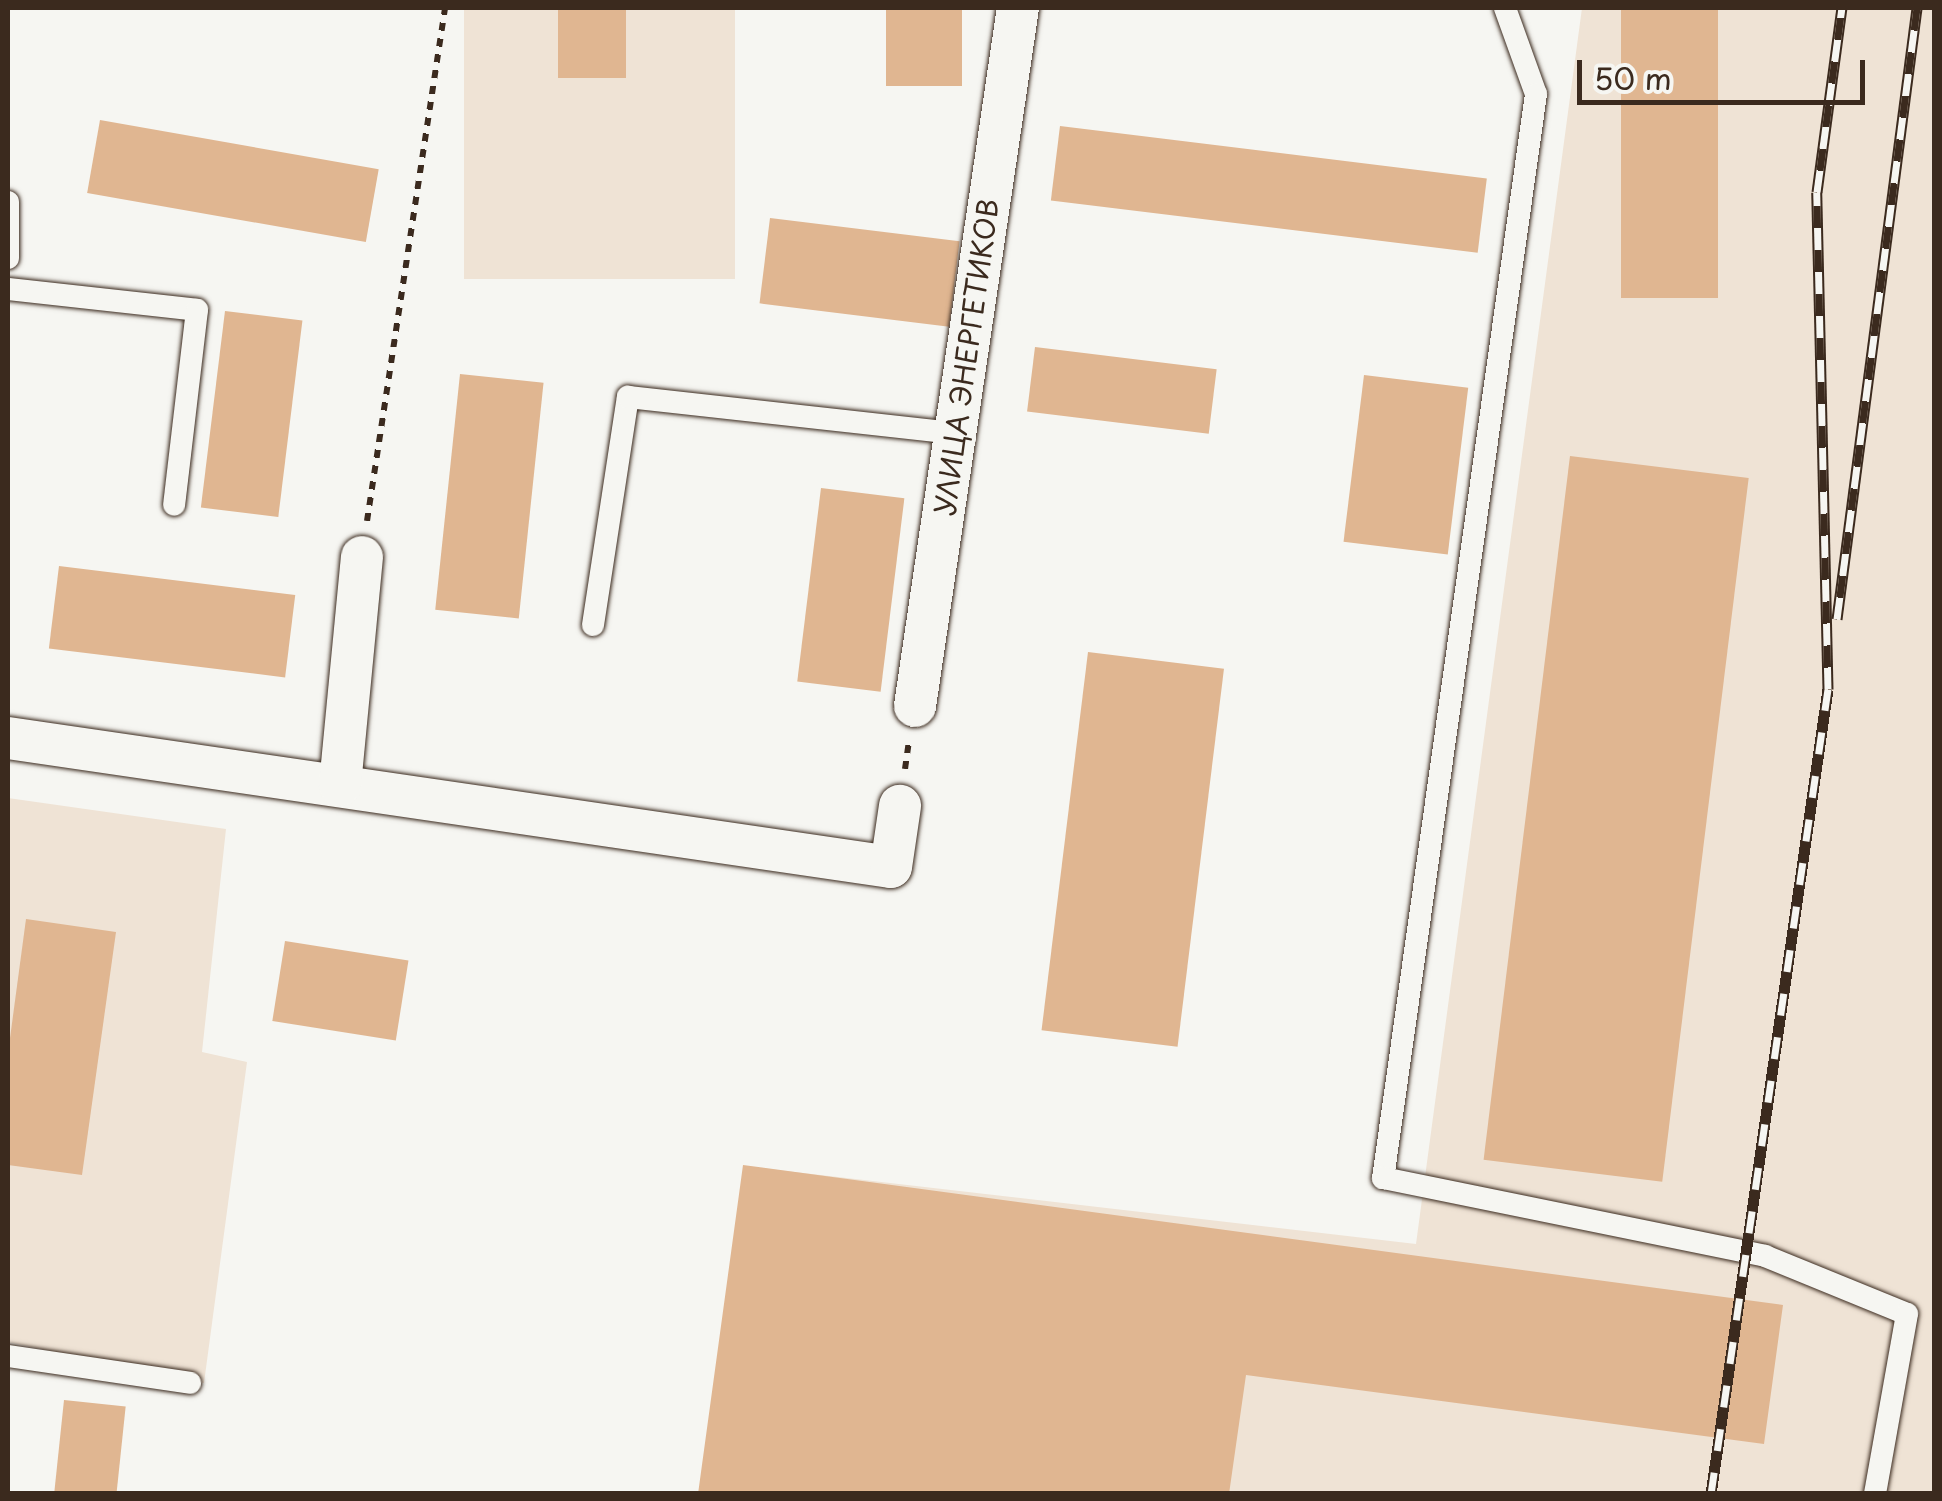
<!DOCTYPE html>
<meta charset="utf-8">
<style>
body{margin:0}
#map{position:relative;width:1942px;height:1501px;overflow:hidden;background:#f6f6f2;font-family:"Playpen Sans",sans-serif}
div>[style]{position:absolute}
.built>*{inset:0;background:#efe3d5;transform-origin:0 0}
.building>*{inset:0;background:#e0b691;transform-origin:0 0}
.path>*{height:6px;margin-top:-3px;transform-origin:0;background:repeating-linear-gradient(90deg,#3b2a1e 0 8px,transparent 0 16px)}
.roads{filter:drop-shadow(0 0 2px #3b2a1e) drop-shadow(0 0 2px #3b2a1e)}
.lane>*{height:22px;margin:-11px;padding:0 11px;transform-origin:11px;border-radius:11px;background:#f6f6f2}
.street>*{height:42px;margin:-21px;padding:0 21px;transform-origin:21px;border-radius:21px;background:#f6f6f2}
.rail>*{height:11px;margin-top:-5.5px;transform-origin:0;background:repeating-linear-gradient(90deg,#f6f6f2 0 22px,#3b2a1e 0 44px);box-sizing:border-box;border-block:2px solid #3b2a1e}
span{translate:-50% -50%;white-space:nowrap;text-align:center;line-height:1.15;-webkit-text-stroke:8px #f6f6f2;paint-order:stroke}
.street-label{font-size:28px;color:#3b2a1e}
.frame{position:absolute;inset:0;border:10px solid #3b2a1e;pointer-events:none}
.scale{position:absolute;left:1577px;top:60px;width:288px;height:45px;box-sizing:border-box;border:5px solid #3b2a1e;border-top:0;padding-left:12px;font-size:30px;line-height:35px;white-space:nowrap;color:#3b2a1e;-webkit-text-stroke:8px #f6f6f2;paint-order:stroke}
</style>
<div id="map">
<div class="built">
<i style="left:464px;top:8px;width:271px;height:271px"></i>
<i style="clip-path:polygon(1582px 8px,1934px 8px,1934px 1493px,701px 1494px,752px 1167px,1416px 1244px)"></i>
<i style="clip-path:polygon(8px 798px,226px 829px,202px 1052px,247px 1062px,204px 1383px,8px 1342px)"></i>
</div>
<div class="building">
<i style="left:558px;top:8px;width:68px;height:70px"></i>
<i style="left:886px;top:8px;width:76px;height:78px"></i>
<i style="left:1621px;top:8px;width:97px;height:290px"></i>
<i style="left:100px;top:120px;width:283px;height:74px;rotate:10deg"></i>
<i style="left:1060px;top:126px;width:430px;height:75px;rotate:7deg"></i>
<i style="left:770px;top:218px;width:191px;height:86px;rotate:7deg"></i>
<i style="left:225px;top:311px;width:78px;height:198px;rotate:7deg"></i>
<i style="left:1035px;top:347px;width:183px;height:65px;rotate:7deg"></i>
<i style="left:460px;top:374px;width:84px;height:237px;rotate:6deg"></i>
<i style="left:1364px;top:375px;width:105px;height:168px;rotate:7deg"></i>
<i style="left:1570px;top:456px;width:180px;height:709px;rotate:7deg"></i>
<i style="left:821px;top:488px;width:84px;height:195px;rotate:7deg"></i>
<i style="left:59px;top:566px;width:238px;height:83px;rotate:7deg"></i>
<i style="left:1088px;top:652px;width:137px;height:381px;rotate:7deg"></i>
<i style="clip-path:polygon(26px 919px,116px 932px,82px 1175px,8px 1165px,8px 1053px)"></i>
<i style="left:285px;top:941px;width:125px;height:81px;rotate:9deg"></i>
<i style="clip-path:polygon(743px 1165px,1783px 1305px,1764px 1444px,1246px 1375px,1229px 1494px,698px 1494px)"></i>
<i style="left:64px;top:1400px;width:62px;height:95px;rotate:6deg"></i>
</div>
<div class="path">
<i style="left:367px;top:521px;width:519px;rotate:-81.35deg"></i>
<i style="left:905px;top:769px;width:27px;rotate:-82deg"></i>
</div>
<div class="roads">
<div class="lane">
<i style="left:1505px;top:8px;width:91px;rotate:70.2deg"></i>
<i style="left:1536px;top:94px;width:1095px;rotate:98.03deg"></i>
<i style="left:1383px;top:1178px;width:390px;rotate:11.5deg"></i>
<i style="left:1765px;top:1256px;width:153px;rotate:22.2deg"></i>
<i style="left:1907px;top:1314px;width:183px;rotate:100.1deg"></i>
<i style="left:8px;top:202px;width:56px;rotate:90deg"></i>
<i style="left:8px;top:289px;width:190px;rotate:6.3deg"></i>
<i style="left:197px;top:310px;width:196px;rotate:96.7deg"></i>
<i style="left:593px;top:625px;width:231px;rotate:-81.3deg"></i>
<i style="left:628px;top:397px;width:329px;rotate:6.3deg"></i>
<i style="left:8px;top:1356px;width:184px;rotate:8.4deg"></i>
</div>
<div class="street">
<i style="left:915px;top:706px;width:706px;rotate:-81.61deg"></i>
<i style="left:8px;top:738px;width:892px;rotate:8.31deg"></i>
<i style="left:891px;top:867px;width:62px;rotate:-81.6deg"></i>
<i style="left:340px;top:785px;width:229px;rotate:-84.5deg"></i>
</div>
</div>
<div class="rail">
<i style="left:1837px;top:619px;width:616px;rotate:-82.54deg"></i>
<i style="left:1711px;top:1494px;width:813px;rotate:-81.73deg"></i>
<i style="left:1828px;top:689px;width:497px;rotate:-91.3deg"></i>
<i style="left:1817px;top:192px;width:186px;rotate:-82.3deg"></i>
</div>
<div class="street-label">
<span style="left:966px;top:357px;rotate:-82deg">УЛИЦА ЭНЕРГЕТИКОВ</span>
</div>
<div class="frame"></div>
<div class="scale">50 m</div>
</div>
